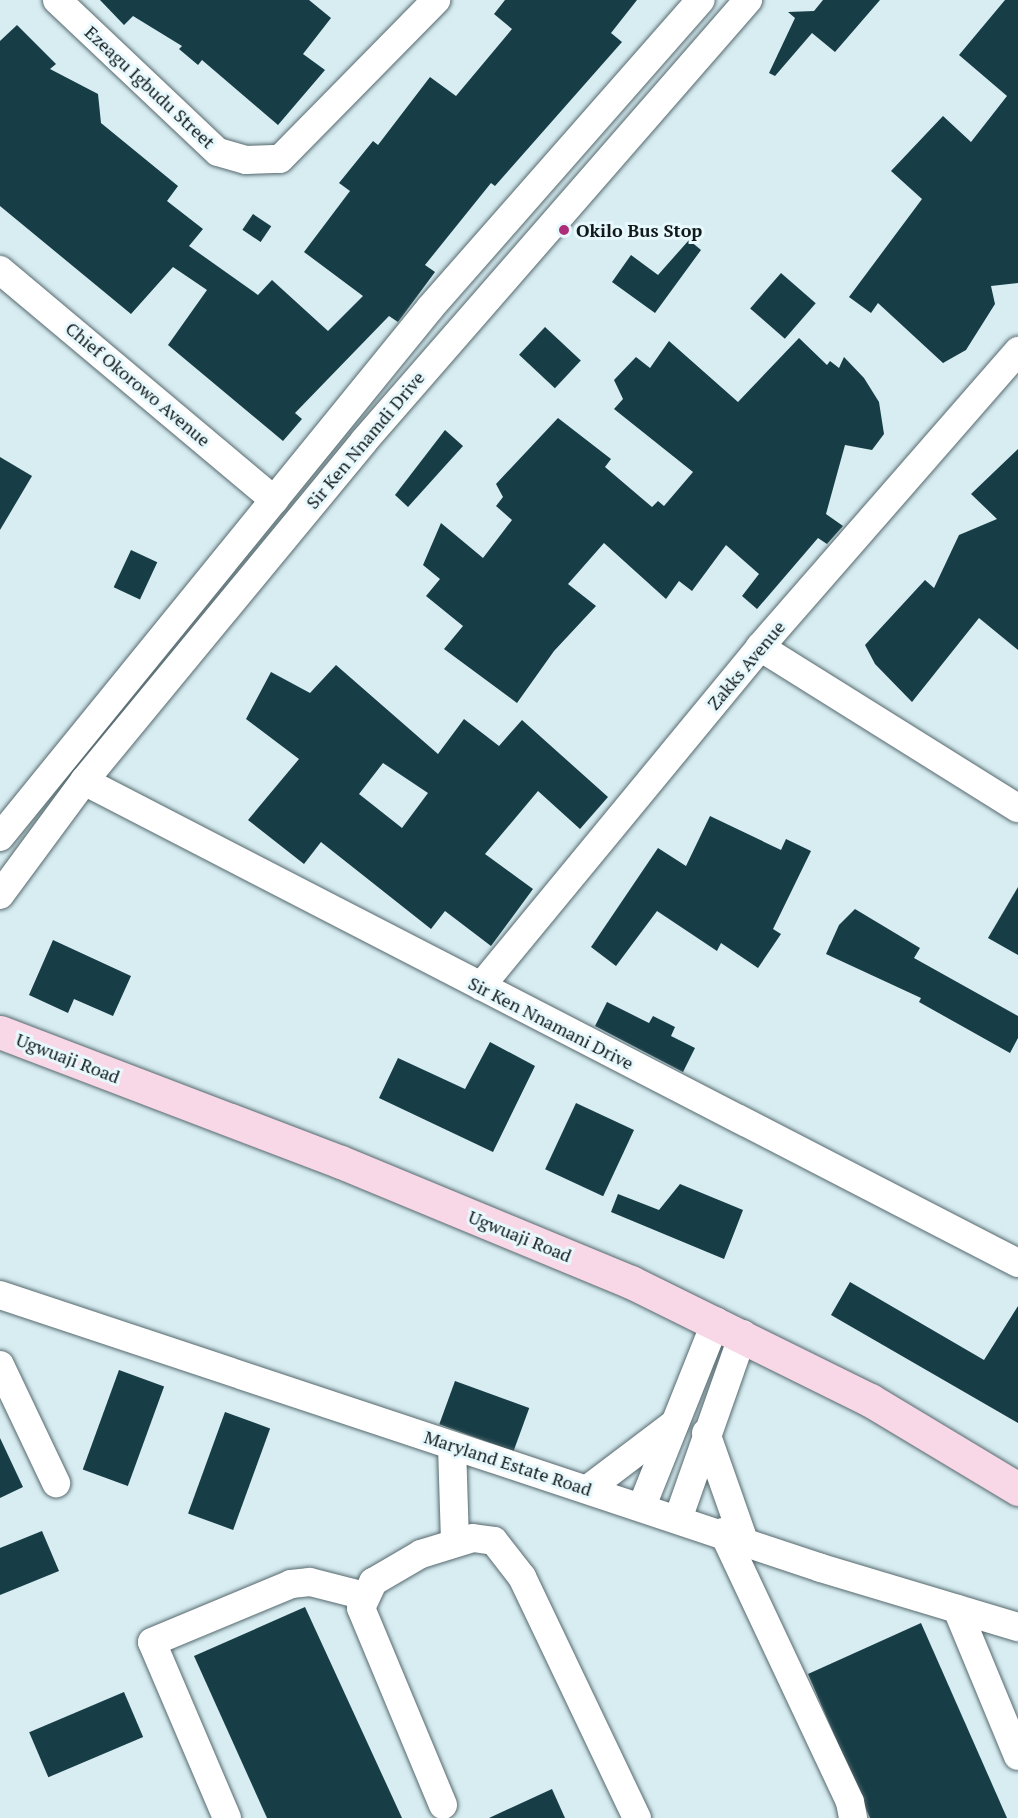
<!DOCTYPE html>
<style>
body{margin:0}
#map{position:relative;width:1018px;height:1818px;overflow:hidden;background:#d7edf2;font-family:"PT Serif",serif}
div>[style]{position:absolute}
.building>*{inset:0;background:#173d46;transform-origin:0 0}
.roads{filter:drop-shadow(0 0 2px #56696e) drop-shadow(0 0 2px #56696e)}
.minor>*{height:28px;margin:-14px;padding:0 14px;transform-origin:14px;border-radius:14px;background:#fff}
.major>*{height:33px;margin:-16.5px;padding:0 16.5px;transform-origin:16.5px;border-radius:16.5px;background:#f8d7e6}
.dots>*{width:16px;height:16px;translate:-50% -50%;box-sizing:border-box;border:3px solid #e8f9fe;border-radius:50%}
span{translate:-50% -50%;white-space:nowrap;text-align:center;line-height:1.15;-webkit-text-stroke:6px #e8f9fe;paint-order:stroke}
.street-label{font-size:18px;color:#11191b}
.poi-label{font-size:18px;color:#11191b;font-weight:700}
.left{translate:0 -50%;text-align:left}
</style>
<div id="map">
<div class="building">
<i style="clip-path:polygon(100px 0,309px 0,331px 18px,303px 54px,325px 70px,278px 125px,202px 60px,198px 65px,179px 49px,182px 46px,133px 16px,124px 25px)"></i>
<i style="clip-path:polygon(505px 0,637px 0,611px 33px,622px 42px,495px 186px,491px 183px,425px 265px,435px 272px,398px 322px,389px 316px,295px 413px,302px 419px,283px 441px,168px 345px,207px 290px,173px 267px,131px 314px,0 206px,0 41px,17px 25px,56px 64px,50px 69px,98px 94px,101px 123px,178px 186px,167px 201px,203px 229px,189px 246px,258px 295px,272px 280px,328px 331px,363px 296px,304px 252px,350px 191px,339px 183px,373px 141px,378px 145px,430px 77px,456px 96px,512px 29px,494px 14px)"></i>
<i style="clip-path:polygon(823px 0,880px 0,835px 52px,812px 33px,775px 76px,769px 73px,795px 18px,788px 12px,814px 11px)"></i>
<i style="clip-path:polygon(1005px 0,1018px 0,1018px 283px,991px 286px,995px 304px,966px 350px,943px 363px,878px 303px,871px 313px,849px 297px,922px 199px,891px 171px,943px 116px,971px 142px,1007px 96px,959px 55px)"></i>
<i style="left:253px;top:214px;width:22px;height:19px;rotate:34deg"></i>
<i style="clip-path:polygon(689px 240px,701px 250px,655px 313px,612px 282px,631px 255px,658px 275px)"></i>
<i style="left:781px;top:273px;width:46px;height:47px;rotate:41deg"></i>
<i style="left:545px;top:327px;width:49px;height:38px;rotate:43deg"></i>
<i style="clip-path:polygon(799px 338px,827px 365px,830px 361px,839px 368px,844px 357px,864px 378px,879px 402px,884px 434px,872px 450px,845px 445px,826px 514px,843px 526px,827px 544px,818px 538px,757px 609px,742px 596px,759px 574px,726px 545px,692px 591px,679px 581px,666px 599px,604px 543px,568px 584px,596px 606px,554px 651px,517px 703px,444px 649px,463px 626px,426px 596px,440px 579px,423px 565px,441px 523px,483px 558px,512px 520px,496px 506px,503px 497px,496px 484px,558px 418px,611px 459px,605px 467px,652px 507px,658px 501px,664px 506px,693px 472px,614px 409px,623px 399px,614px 380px,636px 357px,650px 368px,669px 341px,738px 402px)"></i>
<i style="clip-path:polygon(445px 430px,463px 446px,408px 507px,395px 495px)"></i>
<i style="clip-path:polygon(1018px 449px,1018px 650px,979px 618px,912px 702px,875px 664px,865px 645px,925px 580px,934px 588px,959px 535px,997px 519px,971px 494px)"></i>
<i style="clip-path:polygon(0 457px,32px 476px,0 530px)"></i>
<i style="left:131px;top:550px;width:29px;height:41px;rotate:25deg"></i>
<i style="clip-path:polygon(evenodd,336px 665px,438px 754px,464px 719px,499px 746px,522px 720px,608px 797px,580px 829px,538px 791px,485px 854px,533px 889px,491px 946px,445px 911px,431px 929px,321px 842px,304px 864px,248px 820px,299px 759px,246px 719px,271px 672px,310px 693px,336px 665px,383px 763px,428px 793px,402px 828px,359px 794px,383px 763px)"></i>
<i style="clip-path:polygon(710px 816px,781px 850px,786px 839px,811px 851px,773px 929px,781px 934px,758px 968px,721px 943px,717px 951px,657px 911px,616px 966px,591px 947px,658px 848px,686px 866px)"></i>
<i style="clip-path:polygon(1018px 887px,1018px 955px,988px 938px)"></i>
<i style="clip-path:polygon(855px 909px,920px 948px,914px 958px,1018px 1016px,1018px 1038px,1010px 1053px,919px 1002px,921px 998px,826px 954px,839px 925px)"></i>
<i style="clip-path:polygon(53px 940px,131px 976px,113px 1016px,74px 999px,68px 1013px,29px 995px)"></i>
<i style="clip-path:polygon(607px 1002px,649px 1023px,653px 1016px,675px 1027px,671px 1036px,695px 1048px,683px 1072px,595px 1026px)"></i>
<i style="clip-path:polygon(490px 1042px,535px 1066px,493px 1152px,379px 1098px,398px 1058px,465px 1089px)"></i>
<i style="left:576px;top:1103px;width:64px;height:73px;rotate:25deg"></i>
<i style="clip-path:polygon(680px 1184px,743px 1210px,724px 1259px,611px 1212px,618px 1194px,659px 1210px)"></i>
<i style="clip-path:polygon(850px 1282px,984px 1360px,1018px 1306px,1018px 1423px,831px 1315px)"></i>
<i style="left:119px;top:1370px;width:48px;height:106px;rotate:20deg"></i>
<i style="left:455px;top:1381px;width:79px;height:46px;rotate:20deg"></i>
<i style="left:225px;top:1412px;width:48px;height:108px;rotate:20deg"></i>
<i style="clip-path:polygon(0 1438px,23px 1487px,0 1498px)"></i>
<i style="clip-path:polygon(42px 1531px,59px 1571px,0 1595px,0 1548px)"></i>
<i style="clip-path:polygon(305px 1607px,402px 1818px,267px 1818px,194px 1656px)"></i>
<i style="clip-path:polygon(921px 1623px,1007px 1818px,870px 1818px,808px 1674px)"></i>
<i style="left:124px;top:1692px;width:49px;height:103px;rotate:67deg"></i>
<i style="clip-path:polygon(552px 1789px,565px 1818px,489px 1818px)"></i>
</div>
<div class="roads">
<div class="minor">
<i style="left:57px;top:0;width:221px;rotate:43.4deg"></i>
<i style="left:218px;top:152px;width:29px;rotate:16deg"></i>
<i style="left:246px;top:160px;width:34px;rotate:-2deg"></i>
<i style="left:280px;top:159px;width:223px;rotate:-45.5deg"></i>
<i style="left:0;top:270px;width:358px;rotate:40deg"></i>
<i style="left:760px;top:647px;width:304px;rotate:32deg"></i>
<i style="left:84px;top:781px;width:1051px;rotate:27.3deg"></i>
<i style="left:0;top:837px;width:682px;rotate:-50.89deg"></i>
<i style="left:430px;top:308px;width:410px;rotate:-48.7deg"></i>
<i style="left:0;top:895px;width:142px;rotate:-53.6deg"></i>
<i style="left:84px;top:781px;width:440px;rotate:-50.5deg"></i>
<i style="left:364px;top:441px;width:585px;rotate:-48.95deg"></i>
<i style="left:481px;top:986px;width:439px;rotate:-50.5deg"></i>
<i style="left:760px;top:647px;width:393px;rotate:-48.9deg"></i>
<i style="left:0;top:1295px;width:865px;rotate:18.39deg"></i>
<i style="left:821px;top:1568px;width:206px;rotate:16.7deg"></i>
<i style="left:0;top:1365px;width:131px;rotate:64.6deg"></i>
<i style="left:706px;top:1433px;width:114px;rotate:70.6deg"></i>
<i style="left:452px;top:1446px;width:95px;rotate:88.2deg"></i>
<i style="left:588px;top:1489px;width:109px;rotate:-37.2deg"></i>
<i style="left:642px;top:1506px;width:199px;rotate:-68.2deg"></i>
<i style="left:678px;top:1519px;width:196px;rotate:-70.6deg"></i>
<i style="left:723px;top:1532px;width:298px;rotate:64.8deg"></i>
<i style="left:850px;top:1802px;width:16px;rotate:79deg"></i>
<i style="left:957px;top:1609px;width:159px;rotate:67.5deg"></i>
<i style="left:443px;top:1805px;width:213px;rotate:-112.6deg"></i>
<i style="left:361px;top:1608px;width:29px;rotate:-65deg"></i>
<i style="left:373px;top:1582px;width:56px;rotate:-30.3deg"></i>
<i style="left:421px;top:1554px;width:54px;rotate:-17.1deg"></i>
<i style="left:473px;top:1538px;width:21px;rotate:8deg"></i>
<i style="left:494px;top:1541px;width:46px;rotate:52.1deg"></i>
<i style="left:522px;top:1577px;width:267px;rotate:64.5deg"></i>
<i style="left:227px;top:1818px;width:191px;rotate:-113.1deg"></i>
<i style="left:152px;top:1642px;width:151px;rotate:-22.6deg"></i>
<i style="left:291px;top:1584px;width:19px;rotate:-6deg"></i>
<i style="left:310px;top:1582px;width:57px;rotate:14.3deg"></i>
</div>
<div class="major">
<i style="left:0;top:1032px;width:365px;rotate:20.9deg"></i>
<i style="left:341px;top:1162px;width:314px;rotate:22.5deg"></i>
<i style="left:631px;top:1282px;width:267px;rotate:26.3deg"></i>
<i style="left:870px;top:1400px;width:173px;rotate:31deg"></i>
</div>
</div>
<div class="dots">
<i style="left:564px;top:230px;background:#ae2d79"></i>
</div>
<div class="street-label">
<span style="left:150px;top:87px;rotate:43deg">Ezeagu Igbudu Street</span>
<span style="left:138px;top:384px;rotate:40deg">Chief Okorowo Avenue</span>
<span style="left:365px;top:440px;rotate:-50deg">Sir Ken Nnamdi Drive</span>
<span style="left:746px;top:665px;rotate:-50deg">Zakks Avenue</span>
<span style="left:551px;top:1023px;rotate:27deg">Sir Ken Nnamani Drive</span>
<span style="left:68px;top:1058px;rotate:21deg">Ugwuaji Road</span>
<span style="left:520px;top:1236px;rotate:22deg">Ugwuaji Road</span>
<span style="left:508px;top:1463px;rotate:18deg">Maryland Estate Road</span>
</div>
<div class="poi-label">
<span class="left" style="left:576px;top:230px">Okilo Bus Stop</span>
</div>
</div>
